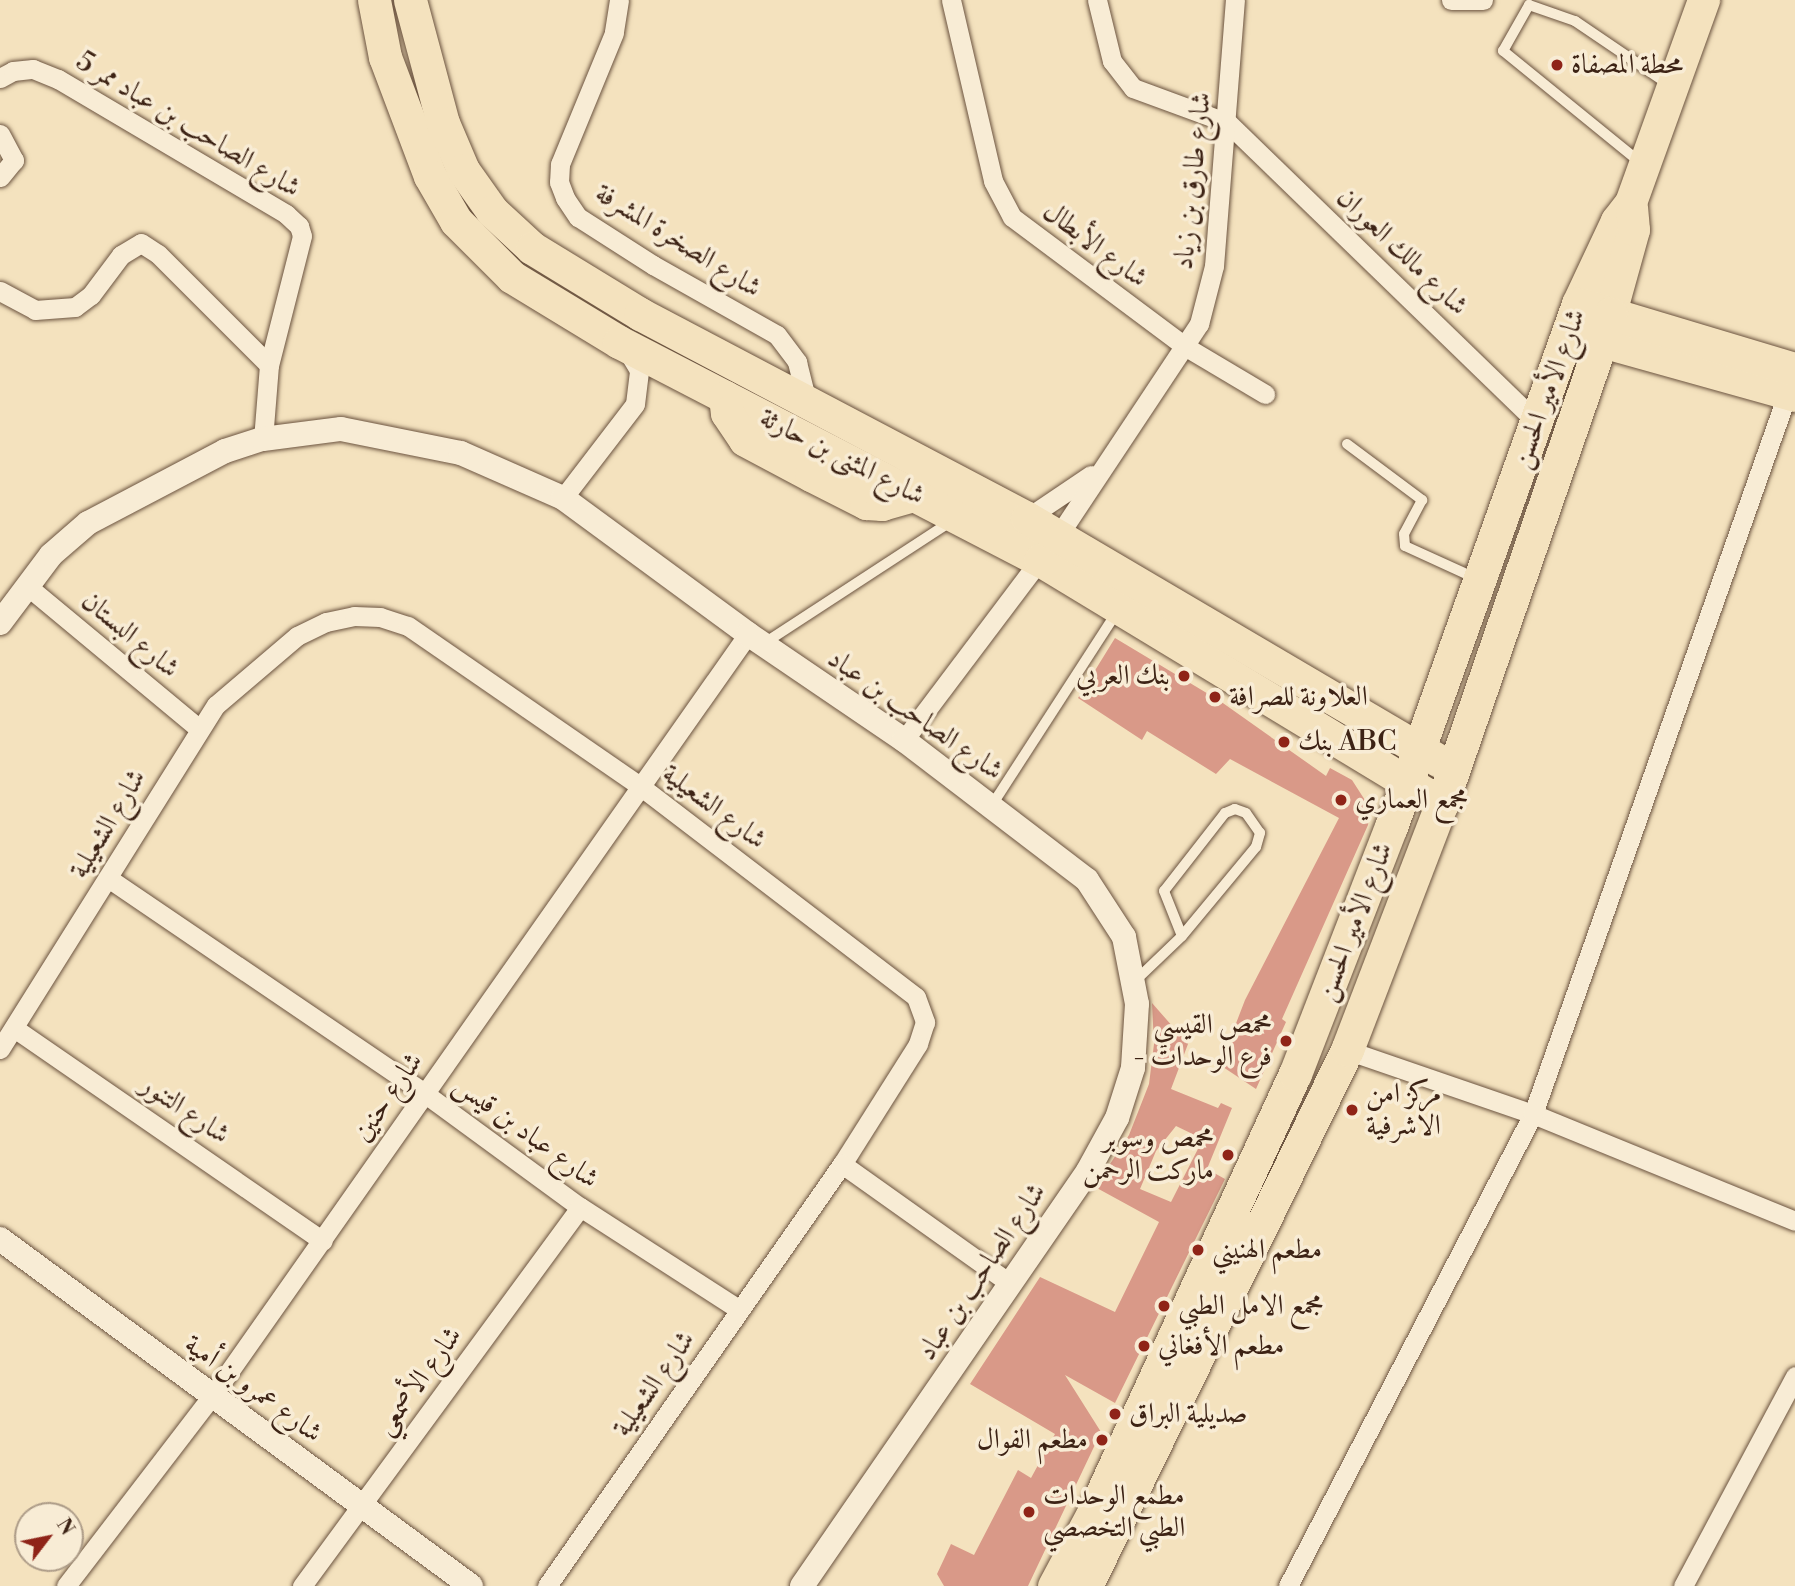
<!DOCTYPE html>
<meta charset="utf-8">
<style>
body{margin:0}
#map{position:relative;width:1795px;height:1586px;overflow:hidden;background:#f4e2be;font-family:"Libre Bodoni",Amiri,serif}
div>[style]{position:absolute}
.building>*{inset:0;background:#d99988}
.roads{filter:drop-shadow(0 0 2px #6b533f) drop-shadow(0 0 2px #6b533f)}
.service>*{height:10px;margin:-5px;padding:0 5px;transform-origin:5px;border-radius:5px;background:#f8ecd5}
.minor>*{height:19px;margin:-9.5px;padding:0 9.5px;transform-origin:9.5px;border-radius:9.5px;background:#f8ecd5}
.tertiary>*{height:24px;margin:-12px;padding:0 12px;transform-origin:12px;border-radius:12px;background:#f8ecd5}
.primary>*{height:32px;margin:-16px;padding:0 16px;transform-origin:16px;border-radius:16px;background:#f4e2be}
.trunk>*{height:33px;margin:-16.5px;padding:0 16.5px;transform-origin:16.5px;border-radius:16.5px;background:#f4e2be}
.dots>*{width:19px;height:19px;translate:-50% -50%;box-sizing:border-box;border:4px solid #f8ecd5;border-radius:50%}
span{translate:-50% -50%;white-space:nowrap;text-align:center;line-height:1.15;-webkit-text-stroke:7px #f8ecd5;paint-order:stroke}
.poi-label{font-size:28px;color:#3d2315}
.left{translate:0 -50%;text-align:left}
.right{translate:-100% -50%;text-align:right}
.street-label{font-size:28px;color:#3d2315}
.north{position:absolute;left:14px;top:1502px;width:70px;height:70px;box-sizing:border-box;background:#f8ecd5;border:2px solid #ad9c88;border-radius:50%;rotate:58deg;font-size:19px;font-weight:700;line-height:28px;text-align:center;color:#3d2315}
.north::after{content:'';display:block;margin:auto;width:24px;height:32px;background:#8f2418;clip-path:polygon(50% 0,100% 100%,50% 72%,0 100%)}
</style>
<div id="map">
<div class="building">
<i style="clip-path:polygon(1115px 638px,1220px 701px,1326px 776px,1330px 768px,1352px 780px,1370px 808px,1368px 825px,1282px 1019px,1286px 1022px,1256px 1089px,1220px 1065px,1245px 1000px,1339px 818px,1230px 759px,1216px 774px,1147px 731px,1142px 740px,1078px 698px)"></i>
<i style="clip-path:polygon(evenodd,1152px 1003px,1188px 1044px,1171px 1089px,1218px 1108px,1221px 1103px,1232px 1108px,1207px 1169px,1225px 1179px,1115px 1403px,1065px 1375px,1101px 1432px,1028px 1586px,944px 1586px,937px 1574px,951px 1544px,974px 1555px,1018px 1470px,1031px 1478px,1055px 1434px,970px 1384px,1040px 1277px,1115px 1312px,1159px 1222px,1095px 1187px,1129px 1135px,1149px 1084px,1154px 1044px,1152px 1003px,1176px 1126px,1203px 1139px,1171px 1202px,1140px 1189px,1156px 1151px,1176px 1126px)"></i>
</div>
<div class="roads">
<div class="service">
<i style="left:1641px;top:163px;width:178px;rotate:-140.9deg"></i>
<i style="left:1503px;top:51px;width:53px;rotate:-60.5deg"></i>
<i style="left:1529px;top:5px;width:49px;rotate:19.2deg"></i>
<i style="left:1575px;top:21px;width:112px;rotate:34.1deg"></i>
<i style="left:1347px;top:444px;width:94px;rotate:36.7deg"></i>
<i style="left:1422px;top:500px;width:38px;rotate:118deg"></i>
<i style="left:1404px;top:534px;width:12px;rotate:85deg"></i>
<i style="left:1405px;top:546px;width:75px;rotate:24.5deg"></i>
<i style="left:763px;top:644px;width:227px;rotate:-33.1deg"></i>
<i style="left:992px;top:805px;width:230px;rotate:-57.1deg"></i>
<i style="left:1134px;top:982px;width:66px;rotate:-43.8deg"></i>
<i style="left:1182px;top:936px;width:116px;rotate:-50.3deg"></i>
<i style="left:1256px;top:847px;width:15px;rotate:-74deg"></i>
<i style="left:1260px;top:833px;width:24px;rotate:-125deg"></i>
<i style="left:1246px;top:813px;width:12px;rotate:-160deg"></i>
<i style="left:1235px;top:809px;width:11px;rotate:158deg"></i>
<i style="left:1225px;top:813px;width:99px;rotate:128deg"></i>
<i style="left:1164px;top:891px;width:48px;rotate:68.2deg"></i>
</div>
<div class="minor">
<i style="left:619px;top:0;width:33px;rotate:99deg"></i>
<i style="left:614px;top:33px;width:142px;rotate:112.4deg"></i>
<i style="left:560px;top:164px;width:18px;rotate:93deg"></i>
<i style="left:559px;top:182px;width:17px;rotate:69deg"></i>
<i style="left:565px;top:198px;width:23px;rotate:56deg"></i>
<i style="left:578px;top:217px;width:89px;rotate:32.6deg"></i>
<i style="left:653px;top:265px;width:142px;rotate:29.4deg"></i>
<i style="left:777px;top:335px;width:34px;rotate:53deg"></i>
<i style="left:797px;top:362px;width:37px;rotate:76deg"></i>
<i style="left:951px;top:0;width:186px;rotate:76.9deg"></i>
<i style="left:993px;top:181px;width:41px;rotate:62.2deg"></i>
<i style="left:1012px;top:217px;width:217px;rotate:36.8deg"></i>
<i style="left:1186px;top:347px;width:92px;rotate:30.7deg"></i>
<i style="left:1097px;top:0;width:63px;rotate:76.2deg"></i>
<i style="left:1112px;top:61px;width:34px;rotate:52deg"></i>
<i style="left:1133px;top:88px;width:101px;rotate:20.2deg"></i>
<i style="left:1228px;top:123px;width:430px;rotate:44.1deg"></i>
<i style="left:1451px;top:0;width:32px"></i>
<i style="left:0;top:78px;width:15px;rotate:-28deg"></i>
<i style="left:13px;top:71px;width:20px;rotate:-6deg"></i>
<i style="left:33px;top:69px;width:27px;rotate:22deg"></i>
<i style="left:58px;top:79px;width:265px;rotate:30.6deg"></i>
<i style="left:286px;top:214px;width:18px;rotate:43deg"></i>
<i style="left:299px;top:226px;width:10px;rotate:73deg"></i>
<i style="left:302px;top:236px;width:133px;rotate:104.3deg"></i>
<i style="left:269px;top:365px;width:74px;rotate:94.6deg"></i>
<i style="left:0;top:134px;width:30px;rotate:62deg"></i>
<i style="left:14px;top:160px;width:22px;rotate:129deg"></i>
<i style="left:0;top:291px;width:40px;rotate:28deg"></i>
<i style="left:35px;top:310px;width:40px;rotate:-4.3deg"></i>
<i style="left:75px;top:307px;width:20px;rotate:-37deg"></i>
<i style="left:91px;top:295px;width:50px;rotate:-53.1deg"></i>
<i style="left:121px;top:255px;width:23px;rotate:-31deg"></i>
<i style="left:141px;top:243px;width:20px;rotate:33deg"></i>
<i style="left:158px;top:254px;width:157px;rotate:45deg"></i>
<i style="left:563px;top:498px;width:118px;rotate:-52.5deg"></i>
<i style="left:635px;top:404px;width:34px;rotate:-83deg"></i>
<i style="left:639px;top:370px;width:23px;rotate:-121deg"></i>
<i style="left:1027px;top:518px;width:77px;rotate:-33.9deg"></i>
<i style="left:26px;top:585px;width:224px;rotate:39.7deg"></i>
<i style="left:904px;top:740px;width:256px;rotate:-53deg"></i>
<i style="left:1058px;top:536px;width:255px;rotate:-56.4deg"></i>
<i style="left:1199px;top:324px;width:60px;rotate:-75.5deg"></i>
<i style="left:1214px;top:266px;width:267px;rotate:-85.5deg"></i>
<i style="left:108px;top:878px;width:382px;rotate:34.2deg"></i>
<i style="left:424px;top:1093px;width:193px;rotate:36.2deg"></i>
<i style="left:580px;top:1207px;width:190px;rotate:32.8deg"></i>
<i style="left:14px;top:1028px;width:375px;rotate:34.6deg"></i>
<i style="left:0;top:1049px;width:406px;rotate:-57.9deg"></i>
<i style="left:216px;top:705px;width:106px;rotate:-40.4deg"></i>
<i style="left:297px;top:636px;width:32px;rotate:-26deg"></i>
<i style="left:326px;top:622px;width:29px;rotate:-12deg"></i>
<i style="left:354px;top:616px;width:26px;rotate:2deg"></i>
<i style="left:380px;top:617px;width:29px;rotate:18deg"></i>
<i style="left:408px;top:626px;width:282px;rotate:34.6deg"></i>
<i style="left:640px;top:786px;width:347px;rotate:37.4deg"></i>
<i style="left:916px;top:997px;width:27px;rotate:70deg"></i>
<i style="left:925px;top:1022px;width:23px;rotate:108deg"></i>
<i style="left:918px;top:1044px;width:142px;rotate:122.3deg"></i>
<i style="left:842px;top:1164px;width:515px;rotate:124.96deg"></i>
<i style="left:1347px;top:1050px;width:197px;rotate:19deg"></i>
<i style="left:1533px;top:1114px;width:283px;rotate:22.2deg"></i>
<i style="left:842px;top:1164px;width:207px;rotate:35.4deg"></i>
<i style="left:66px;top:1586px;width:240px;rotate:-52.5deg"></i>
<i style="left:212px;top:1396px;width:932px;rotate:-54.88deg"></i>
<i style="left:302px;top:1586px;width:470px;rotate:-53.7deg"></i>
<i style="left:1288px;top:1586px;width:532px;rotate:-62.57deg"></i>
<i style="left:1533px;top:1114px;width:766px;rotate:-70.55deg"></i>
<i style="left:1683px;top:1586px;width:238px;rotate:-61.9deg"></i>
</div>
<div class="tertiary">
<i style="left:0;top:623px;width:85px;rotate:-53.1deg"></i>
<i style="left:51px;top:555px;width:49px;rotate:-40.9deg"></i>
<i style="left:88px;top:523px;width:155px;rotate:-27.7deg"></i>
<i style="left:225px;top:451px;width:40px;rotate:-18deg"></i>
<i style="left:263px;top:439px;width:79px;rotate:-7.3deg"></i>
<i style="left:341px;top:429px;width:122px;rotate:11.3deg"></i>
<i style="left:461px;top:453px;width:111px;rotate:23.8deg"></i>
<i style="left:563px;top:498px;width:230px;rotate:36.3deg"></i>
<i style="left:748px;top:634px;width:189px;rotate:34.2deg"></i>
<i style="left:904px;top:740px;width:230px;rotate:37.4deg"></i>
<i style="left:1087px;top:880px;width:68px;rotate:57deg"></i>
<i style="left:1124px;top:937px;width:68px;rotate:79deg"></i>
<i style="left:1137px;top:1004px;width:64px;rotate:93.6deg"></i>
<i style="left:1133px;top:1068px;width:52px;rotate:107.7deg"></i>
<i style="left:1117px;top:1118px;width:60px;rotate:118.7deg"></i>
<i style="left:1088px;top:1171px;width:504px;rotate:124.57deg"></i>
<i style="left:0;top:1239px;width:585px;rotate:36.38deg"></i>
</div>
<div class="primary">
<i style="left:1578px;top:304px;width:92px;rotate:-64.8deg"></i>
<i style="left:1617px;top:221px;width:23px;rotate:-52deg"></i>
<i style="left:1631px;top:203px;width:216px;rotate:-70.2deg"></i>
<i style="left:1611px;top:313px;width:86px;rotate:-74.5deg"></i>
<i style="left:1634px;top:230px;width:22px;rotate:-95deg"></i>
</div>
<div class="trunk">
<i style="left:374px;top:0;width:58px;rotate:79.1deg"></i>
<i style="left:385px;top:57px;width:127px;rotate:69.3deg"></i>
<i style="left:430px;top:176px;width:52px;rotate:60deg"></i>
<i style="left:456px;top:221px;width:79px;rotate:45deg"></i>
<i style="left:512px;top:277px;width:125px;rotate:31.3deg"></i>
<i style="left:619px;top:342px;width:474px;rotate:27.4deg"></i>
<i style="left:1040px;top:560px;width:470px;rotate:31.2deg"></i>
<i style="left:410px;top:0;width:127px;rotate:75deg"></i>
<i style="left:443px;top:123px;width:51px;rotate:66.9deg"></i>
<i style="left:463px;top:170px;width:50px;rotate:54.7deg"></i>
<i style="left:492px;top:211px;width:54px;rotate:42.8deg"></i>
<i style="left:532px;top:248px;width:127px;rotate:31.4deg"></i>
<i style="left:640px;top:314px;width:437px;rotate:27.8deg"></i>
<i style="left:1027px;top:518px;width:478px;rotate:30.5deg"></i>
<i style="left:1584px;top:336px;width:219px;rotate:15.6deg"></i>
<i style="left:725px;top:397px;width:16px;rotate:83deg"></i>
<i style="left:727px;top:413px;width:32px;rotate:56deg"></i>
<i style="left:745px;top:440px;width:75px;rotate:27.9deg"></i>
<i style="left:811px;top:475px;width:62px;rotate:27deg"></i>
<i style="left:866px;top:503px;width:16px;rotate:4deg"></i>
<i style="left:882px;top:504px;width:32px;rotate:-16deg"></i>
<i style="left:1054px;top:1586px;width:81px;rotate:-61.8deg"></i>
<i style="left:1092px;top:1515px;width:485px;rotate:-65.3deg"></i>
<i style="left:1295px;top:1074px;width:265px;rotate:-68.8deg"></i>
<i style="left:1391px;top:827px;width:555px;rotate:-70.33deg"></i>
<i style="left:1578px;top:304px;width:227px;rotate:16.7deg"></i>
<i style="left:1086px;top:1586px;width:596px;rotate:-64.04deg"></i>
<i style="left:1347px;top:1050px;width:265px;rotate:-69deg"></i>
<i style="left:1442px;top:803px;width:518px;rotate:-70.97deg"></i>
</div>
</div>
<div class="dots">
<i style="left:1557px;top:65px;background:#8f2418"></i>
<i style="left:1184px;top:676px;background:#8f2418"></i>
<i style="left:1215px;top:697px;background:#8f2418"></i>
<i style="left:1284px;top:742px;background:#8f2418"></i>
<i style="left:1341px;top:800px;background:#8f2418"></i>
<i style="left:1286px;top:1041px;background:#8f2418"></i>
<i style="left:1352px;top:1110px;background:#8f2418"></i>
<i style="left:1228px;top:1155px;background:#8f2418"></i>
<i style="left:1198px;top:1250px;background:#8f2418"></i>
<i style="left:1164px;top:1306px;background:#8f2418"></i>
<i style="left:1144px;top:1346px;background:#8f2418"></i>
<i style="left:1115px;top:1414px;background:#8f2418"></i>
<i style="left:1102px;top:1440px;background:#8f2418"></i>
<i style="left:1029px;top:1512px;background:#8f2418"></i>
</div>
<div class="poi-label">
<span class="left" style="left:1571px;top:65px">محطة المصفاة</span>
<span class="right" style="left:1170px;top:676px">بنك العربي</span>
<span class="left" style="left:1229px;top:697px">العلاونة للصرافة</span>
<span class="left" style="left:1298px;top:742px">بنك ABC</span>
<span class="left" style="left:1355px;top:800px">مجمع العماري</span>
<span class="right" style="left:1272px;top:1041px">محمص القيسي<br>- فرع الوحدات</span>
<span class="left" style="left:1366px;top:1110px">مركز امن<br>الاشرفية</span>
<span class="right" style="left:1214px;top:1155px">محمص وسوبر<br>ماركت الرحمن</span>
<span class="left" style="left:1212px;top:1250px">مطعم الهنيني</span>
<span class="left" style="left:1178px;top:1306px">مجمع الامل الطبي</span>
<span class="left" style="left:1158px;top:1346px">مطعم الأفغاني</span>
<span class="left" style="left:1129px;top:1414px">صديلية البراق</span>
<span class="right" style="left:1088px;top:1440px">مطعم الفوال</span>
<span class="left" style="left:1043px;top:1512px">مطمع الوحدات<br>الطبي التخصصي</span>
</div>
<div class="street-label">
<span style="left:188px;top:125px;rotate:31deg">شارع الصاحب بن عباد ممر 5</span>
<span style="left:1193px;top:181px;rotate:-84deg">شارع طارق بن زياد</span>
<span style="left:678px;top:241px;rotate:32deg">شارع الصخرة المشرفة</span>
<span style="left:1095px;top:245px;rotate:37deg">شارع الأبطال</span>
<span style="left:1402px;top:252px;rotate:44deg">شارع مالك العوران</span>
<span style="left:1549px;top:389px;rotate:-70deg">شارع الأمير الحسن</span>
<span style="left:842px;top:457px;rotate:27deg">شارع المثنى بن حارثة</span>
<span style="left:130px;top:635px;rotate:40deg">شارع البستان</span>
<span style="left:915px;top:715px;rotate:35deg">شارع الصاحب بن عباد</span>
<span style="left:714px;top:807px;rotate:37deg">شارع الشعيلية</span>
<span style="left:108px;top:824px;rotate:-59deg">شارع الشعيلية</span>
<span style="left:1355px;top:922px;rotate:-69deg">شارع الأمير الحسن</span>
<span style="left:388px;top:1097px;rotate:-55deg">شارع حنين</span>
<span style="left:185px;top:1110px;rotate:34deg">شارع التنور</span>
<span style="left:526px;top:1132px;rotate:36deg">شارع عباد بن قيس</span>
<span style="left:982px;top:1272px;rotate:-56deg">شارع الصاحب بن عباد</span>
<span style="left:419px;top:1381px;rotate:-54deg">شارع الأصمعي</span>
<span style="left:654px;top:1384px;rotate:-55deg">شارع الشعيلية</span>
<span style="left:253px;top:1389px;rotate:36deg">شارع عمرو بن أمية</span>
</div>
<div class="north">N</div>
</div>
